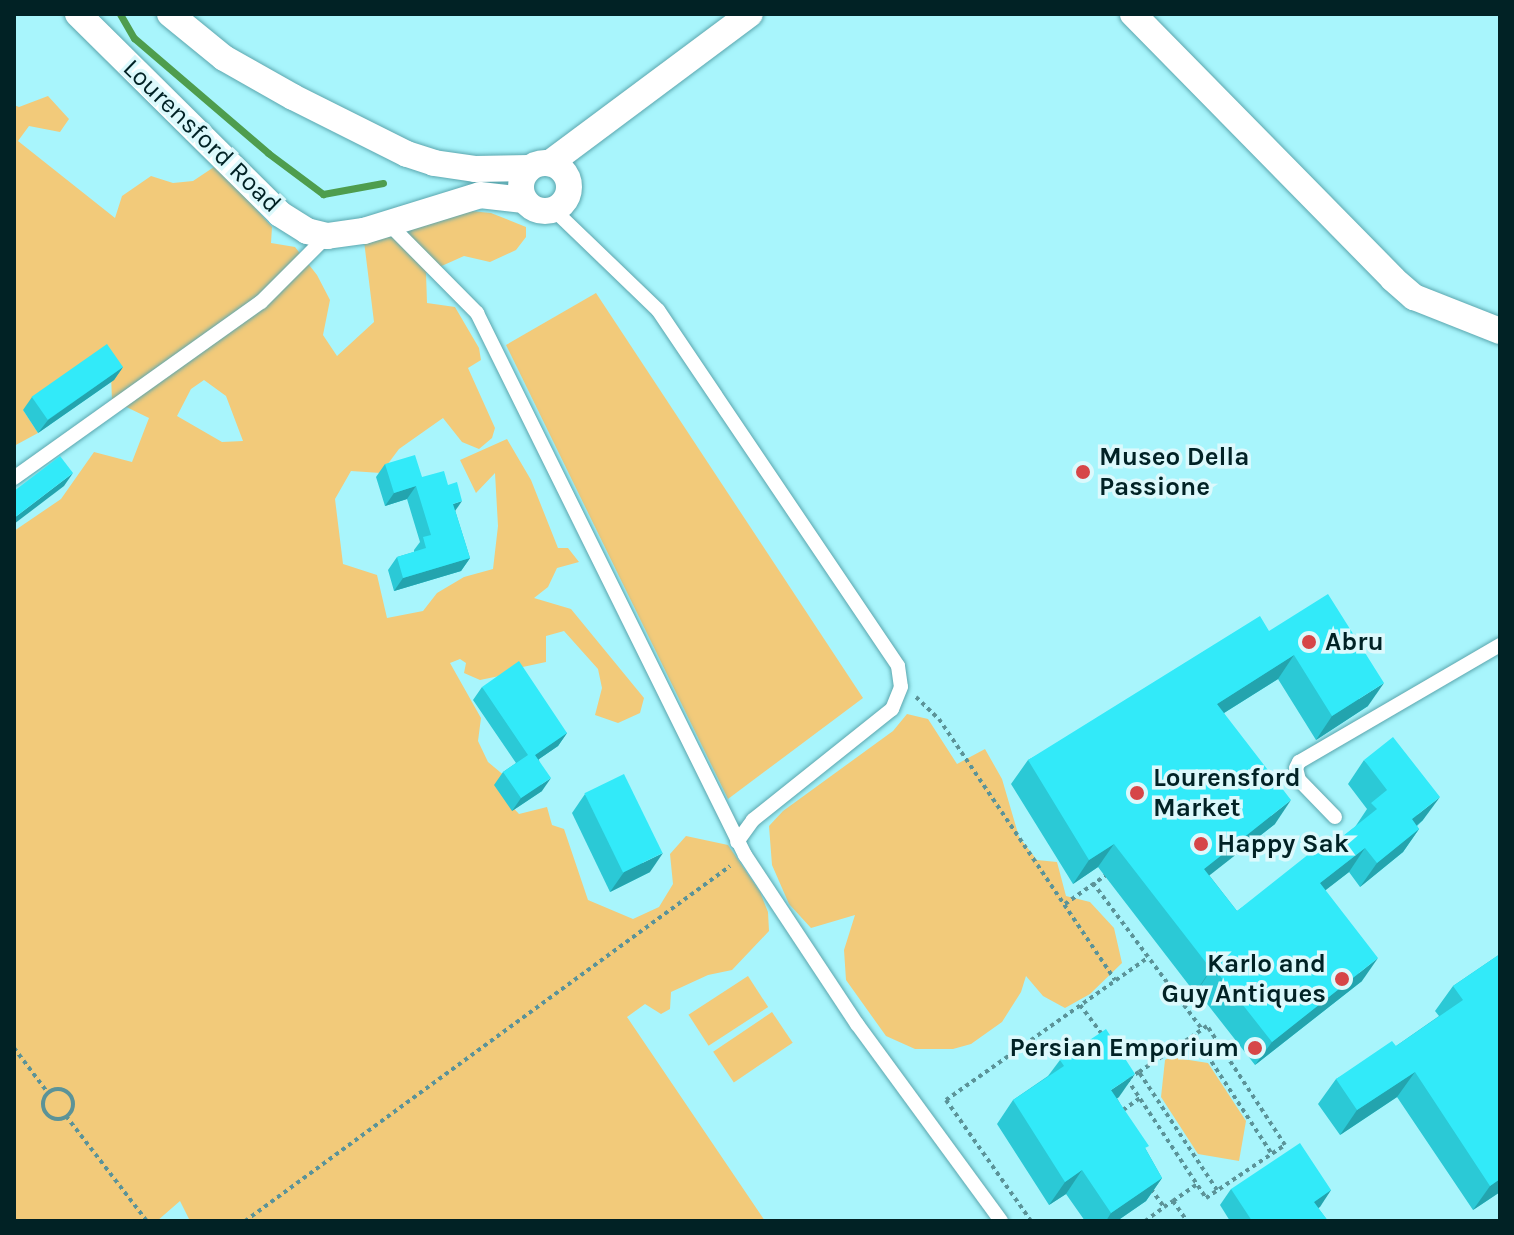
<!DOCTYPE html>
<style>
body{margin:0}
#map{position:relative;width:1514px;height:1235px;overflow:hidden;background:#a8f5fc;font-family:Karla,sans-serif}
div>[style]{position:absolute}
.green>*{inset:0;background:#f2ca7a;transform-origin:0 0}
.stream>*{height:7px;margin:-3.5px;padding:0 3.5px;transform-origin:3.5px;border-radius:3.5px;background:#4e9d4e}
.path>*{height:4px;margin-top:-2px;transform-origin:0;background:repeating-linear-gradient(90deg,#5b9398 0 4px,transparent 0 8px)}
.path>.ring{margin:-2px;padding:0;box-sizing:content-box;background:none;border:4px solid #5b9398;border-radius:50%}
.roads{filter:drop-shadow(0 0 2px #5ba6ae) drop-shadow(0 0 2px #5ba6ae)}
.lane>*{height:14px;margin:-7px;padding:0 7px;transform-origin:7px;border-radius:7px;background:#fff}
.street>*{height:26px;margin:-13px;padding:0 13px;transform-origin:13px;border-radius:13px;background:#fff}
.street>.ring{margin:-13px;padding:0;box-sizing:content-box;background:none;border:26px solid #fff;border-radius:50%}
.wall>*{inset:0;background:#2bc9d6}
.shaded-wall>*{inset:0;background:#23a4ae}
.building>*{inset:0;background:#32eaf9;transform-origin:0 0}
.dots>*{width:22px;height:22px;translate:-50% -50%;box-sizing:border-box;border:4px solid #dcf9fc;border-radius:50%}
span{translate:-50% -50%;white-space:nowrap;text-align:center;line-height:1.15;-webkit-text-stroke:7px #dcf9fc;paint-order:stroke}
.street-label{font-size:26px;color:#012225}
.poi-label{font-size:26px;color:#012225;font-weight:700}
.left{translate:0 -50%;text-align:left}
.right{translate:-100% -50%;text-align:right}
.frame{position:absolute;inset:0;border:16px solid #012225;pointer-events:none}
</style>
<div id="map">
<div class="green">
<i style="clip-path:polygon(evenodd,48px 96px,69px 119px,60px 132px,29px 126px,18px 141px,115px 218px,122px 196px,151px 176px,173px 183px,193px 181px,217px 165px,272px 227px,271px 243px,295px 247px,317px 275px,330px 300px,323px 335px,337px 356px,374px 322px,364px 241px,461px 210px,491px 213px,526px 227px,526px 237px,516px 250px,490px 262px,464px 256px,426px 273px,427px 303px,455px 307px,479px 348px,481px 360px,468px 368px,495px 428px,492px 438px,479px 449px,462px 442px,443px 418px,399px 449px,381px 473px,351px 471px,335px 499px,343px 564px,377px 575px,387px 618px,423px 611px,437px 593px,464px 577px,493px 569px,498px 526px,495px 473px,476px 493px,460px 460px,507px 439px,531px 480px,558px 548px,568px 548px,579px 562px,557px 568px,548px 587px,534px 598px,571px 609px,644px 698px,640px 713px,618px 723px,595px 715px,602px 688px,598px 669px,564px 631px,546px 636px,546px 662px,518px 668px,509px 674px,480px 680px,464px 673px,466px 663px,460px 659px,450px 663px,481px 718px,478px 741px,488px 762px,506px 777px,507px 801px,519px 814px,547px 807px,552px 825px,564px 829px,588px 900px,633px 919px,659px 907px,673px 884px,670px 854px,686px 836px,728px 845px,760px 892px,768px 912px,769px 931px,732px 970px,708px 975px,671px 992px,670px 1009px,661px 1014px,645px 1004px,627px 1017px,765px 1221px,190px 1221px,180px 1201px,157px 1221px,14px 1221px,14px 531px,61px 499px,94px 452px,132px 462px,149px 418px,112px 400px,111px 375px,23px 410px,38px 433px,14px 446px,14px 105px,19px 107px,48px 96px,204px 380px,226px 396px,243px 441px,222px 442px,177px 416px,191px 389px,204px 380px)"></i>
<i style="clip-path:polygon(596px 293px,863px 698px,728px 799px,506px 345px)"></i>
<i style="clip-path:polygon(907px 714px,928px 719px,957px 764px,985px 749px,1002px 779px,1019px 837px,1037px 860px,1057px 862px,1066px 896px,1090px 902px,1114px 928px,1122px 963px,1090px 994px,1065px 1008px,1043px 996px,1026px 976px,1021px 992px,1002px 1022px,971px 1044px,953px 1049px,915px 1049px,886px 1036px,846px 980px,844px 950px,855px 915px,811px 928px,789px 904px,772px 865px,769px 826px,783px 811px,893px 731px)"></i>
<i style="left:748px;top:976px;width:37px;height:71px;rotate:57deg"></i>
<i style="left:772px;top:1012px;width:37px;height:71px;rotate:56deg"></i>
<i style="clip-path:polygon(1170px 1057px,1208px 1063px,1246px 1121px,1239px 1161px,1198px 1154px,1161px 1097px,1165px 1060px)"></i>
</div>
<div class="stream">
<i style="left:120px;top:14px;width:28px;rotate:60deg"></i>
<i style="left:134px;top:38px;width:177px;rotate:40.6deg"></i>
<i style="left:268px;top:153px;width:69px;rotate:36.7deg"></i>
<i style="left:323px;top:194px;width:61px;rotate:-10.4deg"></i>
</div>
<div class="path">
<i style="left:916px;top:697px;width:32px;rotate:44deg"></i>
<i style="left:939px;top:719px;width:315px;rotate:56deg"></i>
<i style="left:1093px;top:883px;width:182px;rotate:53.3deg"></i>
<i style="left:1065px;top:904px;width:54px;rotate:-35.2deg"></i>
<i style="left:1080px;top:1005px;width:38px;rotate:53deg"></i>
<i style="left:14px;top:1048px;width:56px;rotate:52.9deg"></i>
<i style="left:1139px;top:1072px;width:14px;rotate:150deg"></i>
<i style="left:1127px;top:1079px;width:143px;rotate:56.4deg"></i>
<i style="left:1206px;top:1198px;width:95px;rotate:-33.9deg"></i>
<i style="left:1285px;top:1145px;width:142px;rotate:-123.2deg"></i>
<i style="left:1207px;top:1026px;width:16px;rotate:145deg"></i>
<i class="ring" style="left:43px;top:1089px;width:26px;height:26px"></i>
<i style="left:946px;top:1100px;width:248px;rotate:-35.2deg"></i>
<i style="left:946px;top:1100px;width:148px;rotate:54.9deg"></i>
<i style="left:1123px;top:1110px;width:21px;rotate:-35deg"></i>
<i style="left:66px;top:1116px;width:133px;rotate:52.4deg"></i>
<i style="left:1151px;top:1189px;width:22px;rotate:54deg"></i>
<i style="left:1164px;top:1207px;width:11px;rotate:-34deg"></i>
<i style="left:1173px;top:1201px;width:24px;rotate:55deg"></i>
<i style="left:1217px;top:1190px;width:141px;rotate:-123.5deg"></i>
<i style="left:1139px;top:1072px;width:66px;rotate:-33.9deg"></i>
<i style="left:1194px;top:1035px;width:142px;rotate:56.8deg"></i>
<i style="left:1173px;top:1201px;width:29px;rotate:-35deg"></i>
<i style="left:245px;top:1221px;width:601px;rotate:-36.2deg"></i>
<i style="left:1145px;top:1221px;width:24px;rotate:-36deg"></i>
</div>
<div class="roads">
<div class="lane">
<i style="left:554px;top:210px;width:144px;rotate:43.9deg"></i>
<i style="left:658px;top:310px;width:429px;rotate:56deg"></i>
<i style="left:898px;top:666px;width:21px;rotate:82deg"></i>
<i style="left:901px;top:687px;width:24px;rotate:112deg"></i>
<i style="left:892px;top:709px;width:178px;rotate:141.4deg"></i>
<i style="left:753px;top:820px;width:27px;rotate:126deg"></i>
<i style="left:388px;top:223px;width:127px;rotate:45.3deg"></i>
<i style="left:477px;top:313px;width:605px;rotate:63.69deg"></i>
<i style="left:745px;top:855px;width:203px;rotate:56.5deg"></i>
<i style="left:857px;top:1024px;width:244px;rotate:53.8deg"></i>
<i style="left:14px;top:478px;width:303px;rotate:-35.5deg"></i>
<i style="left:261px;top:302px;width:93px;rotate:-45deg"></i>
<i style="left:1335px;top:817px;width:52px;rotate:-134.2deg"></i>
<i style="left:1299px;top:780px;width:12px;rotate:-104deg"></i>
<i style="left:1296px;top:768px;width:7px;rotate:-63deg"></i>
<i style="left:1299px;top:762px;width:233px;rotate:-30.2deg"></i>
</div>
<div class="street">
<i style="left:78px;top:14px;width:284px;rotate:44.7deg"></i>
<i style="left:280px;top:214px;width:32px;rotate:32deg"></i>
<i style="left:307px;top:231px;width:21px;rotate:14deg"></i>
<i style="left:327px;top:236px;width:37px;rotate:-8deg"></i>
<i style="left:364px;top:231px;width:121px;rotate:-17.2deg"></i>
<i style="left:480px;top:195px;width:44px;rotate:6.5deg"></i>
<i style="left:170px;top:14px;width:70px;rotate:39.2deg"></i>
<i style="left:224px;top:58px;width:79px;rotate:29.5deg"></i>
<i style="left:293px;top:97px;width:127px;rotate:26.6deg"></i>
<i style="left:407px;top:154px;width:28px;rotate:18deg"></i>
<i style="left:434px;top:163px;width:41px;rotate:8.3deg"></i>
<i style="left:475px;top:169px;width:54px;rotate:-1.1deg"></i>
<i style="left:1133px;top:14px;width:371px;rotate:45.5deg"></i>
<i style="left:1393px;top:279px;width:28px;rotate:41deg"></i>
<i style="left:1414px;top:297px;width:92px;rotate:21.6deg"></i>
<i class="ring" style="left:521px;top:163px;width:22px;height:22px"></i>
<i style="left:550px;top:163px;width:249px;rotate:-36.7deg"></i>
</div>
</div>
<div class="wall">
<i style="clip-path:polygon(123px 367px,114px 380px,38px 433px,23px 410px,32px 397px)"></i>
<i style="clip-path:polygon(385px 464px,422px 477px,455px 510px,470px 558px,461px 571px,394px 591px,388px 570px,397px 557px,414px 552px,414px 550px,420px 542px,407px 499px,385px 506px,376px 477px)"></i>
<i style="clip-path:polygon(1269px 631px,1368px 706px,1316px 740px,1278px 679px,1224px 713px,1275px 824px,1209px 875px,1237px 911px,1328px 848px,1355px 827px,1367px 809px,1348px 784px,1364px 760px,1423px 820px,1417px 826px,1419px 829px,1403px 852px,1360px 887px,1349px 872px,1325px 890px,1362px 981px,1255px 1065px,1197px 991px,1195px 993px,1098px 867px,1073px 884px,1011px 784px,1028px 760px)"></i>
<i style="clip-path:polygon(482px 687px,567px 733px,558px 746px,539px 759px,542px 791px,512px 811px,494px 785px,503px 772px,516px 763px,473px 700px)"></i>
<i style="clip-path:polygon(585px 794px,650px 872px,610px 892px,572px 813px)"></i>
<i style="clip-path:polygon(1500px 954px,1500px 1192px,1473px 1210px,1397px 1097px,1340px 1135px,1318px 1104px,1336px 1079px,1396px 1046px,1439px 1016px,1435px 1011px,1453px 986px)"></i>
<i style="clip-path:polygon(1060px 1060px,1119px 1097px,1117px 1098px,1162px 1178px,1146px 1201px,1117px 1221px,1085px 1221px,1066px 1194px,1049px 1205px,997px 1124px,1013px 1100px,1048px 1076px)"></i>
<i style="clip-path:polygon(1231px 1189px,1331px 1190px,1318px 1208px,1328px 1221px,1230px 1221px,1220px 1205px)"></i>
</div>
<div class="shaded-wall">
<i style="clip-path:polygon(123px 367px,114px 380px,38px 433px,48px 420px)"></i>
<i style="clip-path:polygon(73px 473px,64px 486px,14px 524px,14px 518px)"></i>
<i style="clip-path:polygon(416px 486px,407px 499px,385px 506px,394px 493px)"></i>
<i style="clip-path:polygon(462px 501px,453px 514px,453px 504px)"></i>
<i style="clip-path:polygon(470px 558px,461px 571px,394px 591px,403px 578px)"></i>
<i style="clip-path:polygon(1294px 655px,1278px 679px,1200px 728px,1217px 704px)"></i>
<i style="clip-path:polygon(1384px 683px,1368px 706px,1316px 740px,1332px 716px)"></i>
<i style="clip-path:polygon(567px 733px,558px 746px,526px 768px,535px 755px)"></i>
<i style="clip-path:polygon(551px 778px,542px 791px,512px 811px,521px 798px)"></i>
<i style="clip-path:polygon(1440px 797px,1423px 820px,1395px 843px,1412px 819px)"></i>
<i style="clip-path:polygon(1291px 800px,1275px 824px,1187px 893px,1204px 869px)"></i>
<i style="clip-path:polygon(1419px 829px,1403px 852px,1360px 887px,1377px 863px)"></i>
<i style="clip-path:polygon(1114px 844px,1098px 867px,1073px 884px,1089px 860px)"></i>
<i style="clip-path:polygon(1365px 848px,1349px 872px,1304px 907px,1320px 883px)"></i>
<i style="clip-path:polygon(663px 853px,650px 872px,610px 892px,624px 872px)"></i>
<i style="clip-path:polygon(1378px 958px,1362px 981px,1255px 1065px,1272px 1042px)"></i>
<i style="clip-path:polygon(1213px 967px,1197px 991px,1195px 993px,1211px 969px)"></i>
<i style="clip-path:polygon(1415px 1072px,1397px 1097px,1340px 1135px,1357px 1110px)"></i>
<i style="clip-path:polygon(1135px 1074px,1119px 1097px,1095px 1113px,1111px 1090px)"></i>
<i style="clip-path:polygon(1082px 1170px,1066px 1194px,1049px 1205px,1065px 1182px)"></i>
<i style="clip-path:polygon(1162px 1178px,1146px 1201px,1117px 1221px,1106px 1221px,1111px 1213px)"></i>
<i style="clip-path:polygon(1500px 1179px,1500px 1192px,1473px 1210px,1490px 1186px)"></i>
<i style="clip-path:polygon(1331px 1190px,1320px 1207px,1303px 1218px,1314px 1202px)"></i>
</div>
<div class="building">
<i style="left:107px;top:344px;width:28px;height:92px;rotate:55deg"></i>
<i style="clip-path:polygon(415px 455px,422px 477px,444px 471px,448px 485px,457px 482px,462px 501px,453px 504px,470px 558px,403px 578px,397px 557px,426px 548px,423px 537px,431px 535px,416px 486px,394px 493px,385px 464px)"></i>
<i style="clip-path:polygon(60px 456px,73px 473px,14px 518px,14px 491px)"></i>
<i style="clip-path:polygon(1328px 594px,1384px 683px,1332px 716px,1294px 655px,1217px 704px,1291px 800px,1204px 869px,1237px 911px,1324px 842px,1328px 848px,1377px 809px,1371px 803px,1387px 790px,1364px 760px,1393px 737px,1440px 797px,1412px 819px,1419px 829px,1377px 863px,1365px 848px,1320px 883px,1378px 958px,1272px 1042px,1213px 967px,1211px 969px,1114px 844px,1089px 860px,1028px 760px,1260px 616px,1269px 631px)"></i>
<i style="clip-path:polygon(519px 661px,567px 733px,535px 755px,551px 778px,521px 798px,503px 772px,528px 755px,482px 687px)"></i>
<i style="left:624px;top:774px;width:88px;height:44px;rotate:64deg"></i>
<i style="clip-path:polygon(1500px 954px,1500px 1179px,1490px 1186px,1415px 1072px,1357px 1110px,1336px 1079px,1392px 1041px,1396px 1046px,1463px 1000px,1453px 986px)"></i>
<i style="clip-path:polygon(1106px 1029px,1135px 1074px,1111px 1090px,1149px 1146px,1145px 1148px,1162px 1178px,1111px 1213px,1082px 1170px,1065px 1182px,1013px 1100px,1064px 1066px,1060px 1060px)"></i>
<i style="clip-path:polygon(1300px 1143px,1331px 1190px,1314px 1202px,1328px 1221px,1252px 1221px,1231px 1189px)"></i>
</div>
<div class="dots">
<i style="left:1083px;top:472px;background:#d64648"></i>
<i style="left:1309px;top:642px;background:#d64648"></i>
<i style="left:1137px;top:793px;background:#d64648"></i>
<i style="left:1201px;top:844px;background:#d64648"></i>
<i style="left:1342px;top:979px;background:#d64648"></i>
<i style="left:1255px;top:1048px;background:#d64648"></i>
</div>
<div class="street-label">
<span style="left:202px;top:136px;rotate:44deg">Lourensford Road</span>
</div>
<div class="poi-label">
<span class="left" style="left:1099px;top:472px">Museo Della<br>Passione</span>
<span class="left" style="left:1325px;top:642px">Abru</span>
<span class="left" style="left:1153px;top:793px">Lourensford<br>Market</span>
<span class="left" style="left:1217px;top:844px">Happy Sak</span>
<span class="right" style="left:1326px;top:979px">Karlo and<br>Guy Antiques</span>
<span class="right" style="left:1239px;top:1048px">Persian Emporium</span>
</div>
<div class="frame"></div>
</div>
